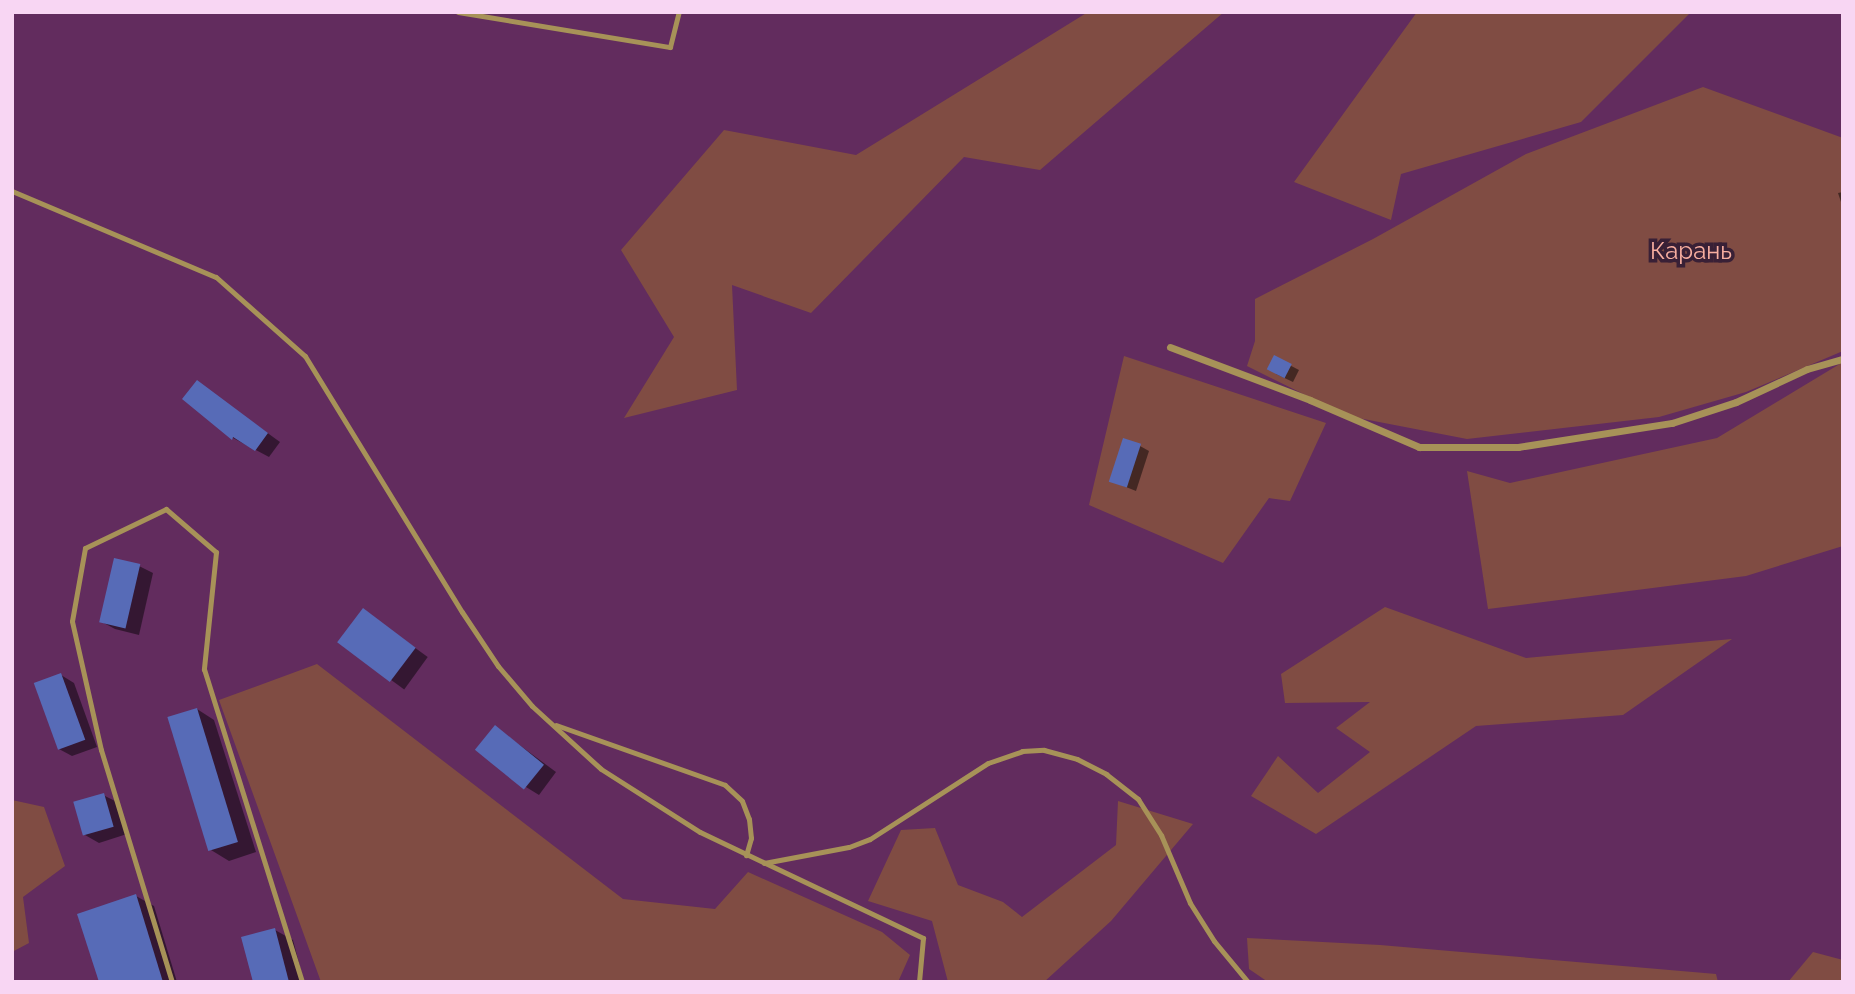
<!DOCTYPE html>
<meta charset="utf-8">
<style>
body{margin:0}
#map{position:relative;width:1855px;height:994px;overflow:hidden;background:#622c5e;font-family:Raleway,sans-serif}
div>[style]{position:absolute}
.green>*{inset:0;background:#804c43}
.shadow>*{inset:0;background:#0007;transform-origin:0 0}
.building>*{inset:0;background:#576bb7;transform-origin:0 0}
.lane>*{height:5px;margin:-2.5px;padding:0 2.5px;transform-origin:2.5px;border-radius:2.5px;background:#a79258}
.street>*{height:7px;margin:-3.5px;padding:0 3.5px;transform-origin:3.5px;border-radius:3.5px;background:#a79258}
span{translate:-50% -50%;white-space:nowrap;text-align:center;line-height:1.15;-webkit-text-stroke:7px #392036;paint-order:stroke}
.park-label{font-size:24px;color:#f8aea0}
.frame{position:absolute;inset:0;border:14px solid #f8d6f3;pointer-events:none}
</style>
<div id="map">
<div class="green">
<i style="clip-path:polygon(1088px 12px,1224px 12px,1040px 170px,964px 157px,811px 313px,732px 285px,737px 390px,624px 418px,674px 337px,621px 250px,724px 130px,856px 155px)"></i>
<i style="clip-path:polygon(1417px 12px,1691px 12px,1581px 122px,1401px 174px,1391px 220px,1294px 182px)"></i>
<i style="clip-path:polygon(1703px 87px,1843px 138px,1843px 351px,1746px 392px,1659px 417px,1467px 439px,1348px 416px,1247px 366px,1255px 341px,1255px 299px,1373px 239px,1526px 154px)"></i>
<i style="clip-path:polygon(1124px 356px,1326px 423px,1290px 501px,1269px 498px,1223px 563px,1089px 505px)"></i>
<i style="clip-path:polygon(1843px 362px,1843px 546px,1746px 576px,1488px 609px,1467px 471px,1510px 483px,1717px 438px)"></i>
<i style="clip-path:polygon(1385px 607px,1526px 658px,1732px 639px,1623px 715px,1476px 726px,1316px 834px,1251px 796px,1278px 756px,1318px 793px,1370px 752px,1336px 728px,1370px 702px,1285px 703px,1281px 674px)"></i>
<i style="clip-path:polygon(317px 664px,623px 899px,715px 909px,748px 872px,882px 932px,910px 955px,898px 982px,321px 982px,219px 700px)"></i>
<i style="clip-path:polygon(12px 800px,44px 807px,65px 866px,23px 897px,29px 943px,12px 952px)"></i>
<i style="clip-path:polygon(1118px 801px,1193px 824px,1111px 921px,1044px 982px,948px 982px,932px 921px,868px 901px,901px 830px,935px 828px,958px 885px,1003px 902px,1022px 917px,1116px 845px)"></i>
<i style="clip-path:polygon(1247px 938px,1380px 945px,1716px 974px,1718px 982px,1268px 982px,1249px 969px)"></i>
<i style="clip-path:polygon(1813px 952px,1843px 960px,1843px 982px,1788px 982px)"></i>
</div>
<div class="shadow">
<i style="clip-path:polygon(1843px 192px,1843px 208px,1838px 193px)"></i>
<i style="clip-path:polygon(1274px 357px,1299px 370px,1293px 382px,1276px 374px)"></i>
<i style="clip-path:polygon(197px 382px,280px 442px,269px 457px,233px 438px)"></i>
<i style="clip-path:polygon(1140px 446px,1149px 451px,1136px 491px,1111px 481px)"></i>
<i style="clip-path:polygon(139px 566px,153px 573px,139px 635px,115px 629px,102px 622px)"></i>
<i style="left:363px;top:610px;width:80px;height:40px;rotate:36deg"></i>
<i style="clip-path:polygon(61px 675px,74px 683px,97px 747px,72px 756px,59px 749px)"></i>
<i style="clip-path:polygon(197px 709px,214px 720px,256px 852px,229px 861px,211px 850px)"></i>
<i style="clip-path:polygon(495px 727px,556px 772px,539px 795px,526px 787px)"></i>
<i style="clip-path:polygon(103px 795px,117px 802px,127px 834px,99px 843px,85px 835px)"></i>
<i style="clip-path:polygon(136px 896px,154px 906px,177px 982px,101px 982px)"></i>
<i style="clip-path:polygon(275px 930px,293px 940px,304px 982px,255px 982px)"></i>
</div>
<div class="building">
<i style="left:1274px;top:355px;width:20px;height:16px;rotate:27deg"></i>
<i style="clip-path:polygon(197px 380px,268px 433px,255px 451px,233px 437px,232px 440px,182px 399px)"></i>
<i style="left:1123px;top:438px;width:19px;height:46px;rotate:18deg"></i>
<i style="left:114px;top:558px;width:27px;height:66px;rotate:13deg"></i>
<i style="left:363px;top:608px;width:66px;height:43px;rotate:37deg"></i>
<i style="left:61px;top:673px;width:71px;height:29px;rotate:70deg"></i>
<i style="left:197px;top:708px;width:140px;height:31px;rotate:73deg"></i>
<i style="left:495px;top:725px;width:63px;height:32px;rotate:39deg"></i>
<i style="left:104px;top:793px;width:35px;height:32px;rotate:74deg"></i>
<i style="clip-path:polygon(136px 894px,163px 982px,99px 982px,77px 914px)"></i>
<i style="clip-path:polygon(275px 928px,289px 982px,253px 982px,241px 937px)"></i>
</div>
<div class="lane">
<i style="left:458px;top:12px;width:215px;rotate:9.4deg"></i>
<i style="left:670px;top:47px;width:36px;rotate:-76deg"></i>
<i style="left:12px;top:191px;width:221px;rotate:22.9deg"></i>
<i style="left:216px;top:277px;width:119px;rotate:41.6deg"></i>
<i style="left:305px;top:356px;width:300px;rotate:58.5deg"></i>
<i style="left:462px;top:612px;width:65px;rotate:56.3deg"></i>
<i style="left:498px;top:666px;width:52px;rotate:49.6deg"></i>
<i style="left:532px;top:706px;width:93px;rotate:42.4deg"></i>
<i style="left:601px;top:769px;width:117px;rotate:32.5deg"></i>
<i style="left:700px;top:832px;width:247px;rotate:25.4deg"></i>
<i style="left:923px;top:938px;width:44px;rotate:95.2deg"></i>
<i style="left:556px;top:725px;width:179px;rotate:19.5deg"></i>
<i style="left:725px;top:785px;width:23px;rotate:43deg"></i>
<i style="left:742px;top:801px;width:19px;rotate:69deg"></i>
<i style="left:749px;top:819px;width:19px;rotate:84deg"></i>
<i style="left:751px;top:838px;width:18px;rotate:106deg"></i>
<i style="left:764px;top:863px;width:86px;rotate:-10.7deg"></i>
<i style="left:849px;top:847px;width:22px;rotate:-21deg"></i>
<i style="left:870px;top:839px;width:140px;rotate:-32.8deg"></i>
<i style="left:988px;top:763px;width:36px;rotate:-19deg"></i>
<i style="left:1022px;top:751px;width:22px;rotate:-3deg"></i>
<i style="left:1044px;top:750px;width:34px;rotate:15deg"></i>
<i style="left:1077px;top:759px;width:33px;rotate:27deg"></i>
<i style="left:1106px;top:774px;width:41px;rotate:38deg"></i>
<i style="left:1138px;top:799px;width:43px;rotate:57.4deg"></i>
<i style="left:1161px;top:835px;width:74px;rotate:66.9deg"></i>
<i style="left:1190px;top:903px;width:45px;rotate:57.7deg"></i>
<i style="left:1214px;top:941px;width:53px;rotate:50.3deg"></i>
<i style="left:172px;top:982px;width:243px;rotate:-107deg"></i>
<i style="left:101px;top:750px;width:132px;rotate:-102.7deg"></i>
<i style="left:72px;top:621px;width:74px;rotate:-79.9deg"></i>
<i style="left:85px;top:548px;width:90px;rotate:-25.7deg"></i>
<i style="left:166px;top:509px;width:66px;rotate:40.7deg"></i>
<i style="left:216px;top:552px;width:118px;rotate:95.9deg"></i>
<i style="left:204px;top:669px;width:328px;rotate:72.6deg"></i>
</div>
<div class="street">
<i style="left:1170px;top:347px;width:150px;rotate:20.7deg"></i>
<i style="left:1310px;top:400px;width:119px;rotate:23.3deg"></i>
<i style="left:1419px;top:447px;width:99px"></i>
<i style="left:1518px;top:447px;width:156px;rotate:-8.9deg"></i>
<i style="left:1672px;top:423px;width:67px;rotate:-18.2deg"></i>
<i style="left:1736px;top:402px;width:78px;rotate:-24.9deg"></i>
<i style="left:1807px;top:369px;width:37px;rotate:-16deg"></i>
</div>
<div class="park-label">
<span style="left:1691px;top:251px">Карань</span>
</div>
<div class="frame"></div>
</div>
